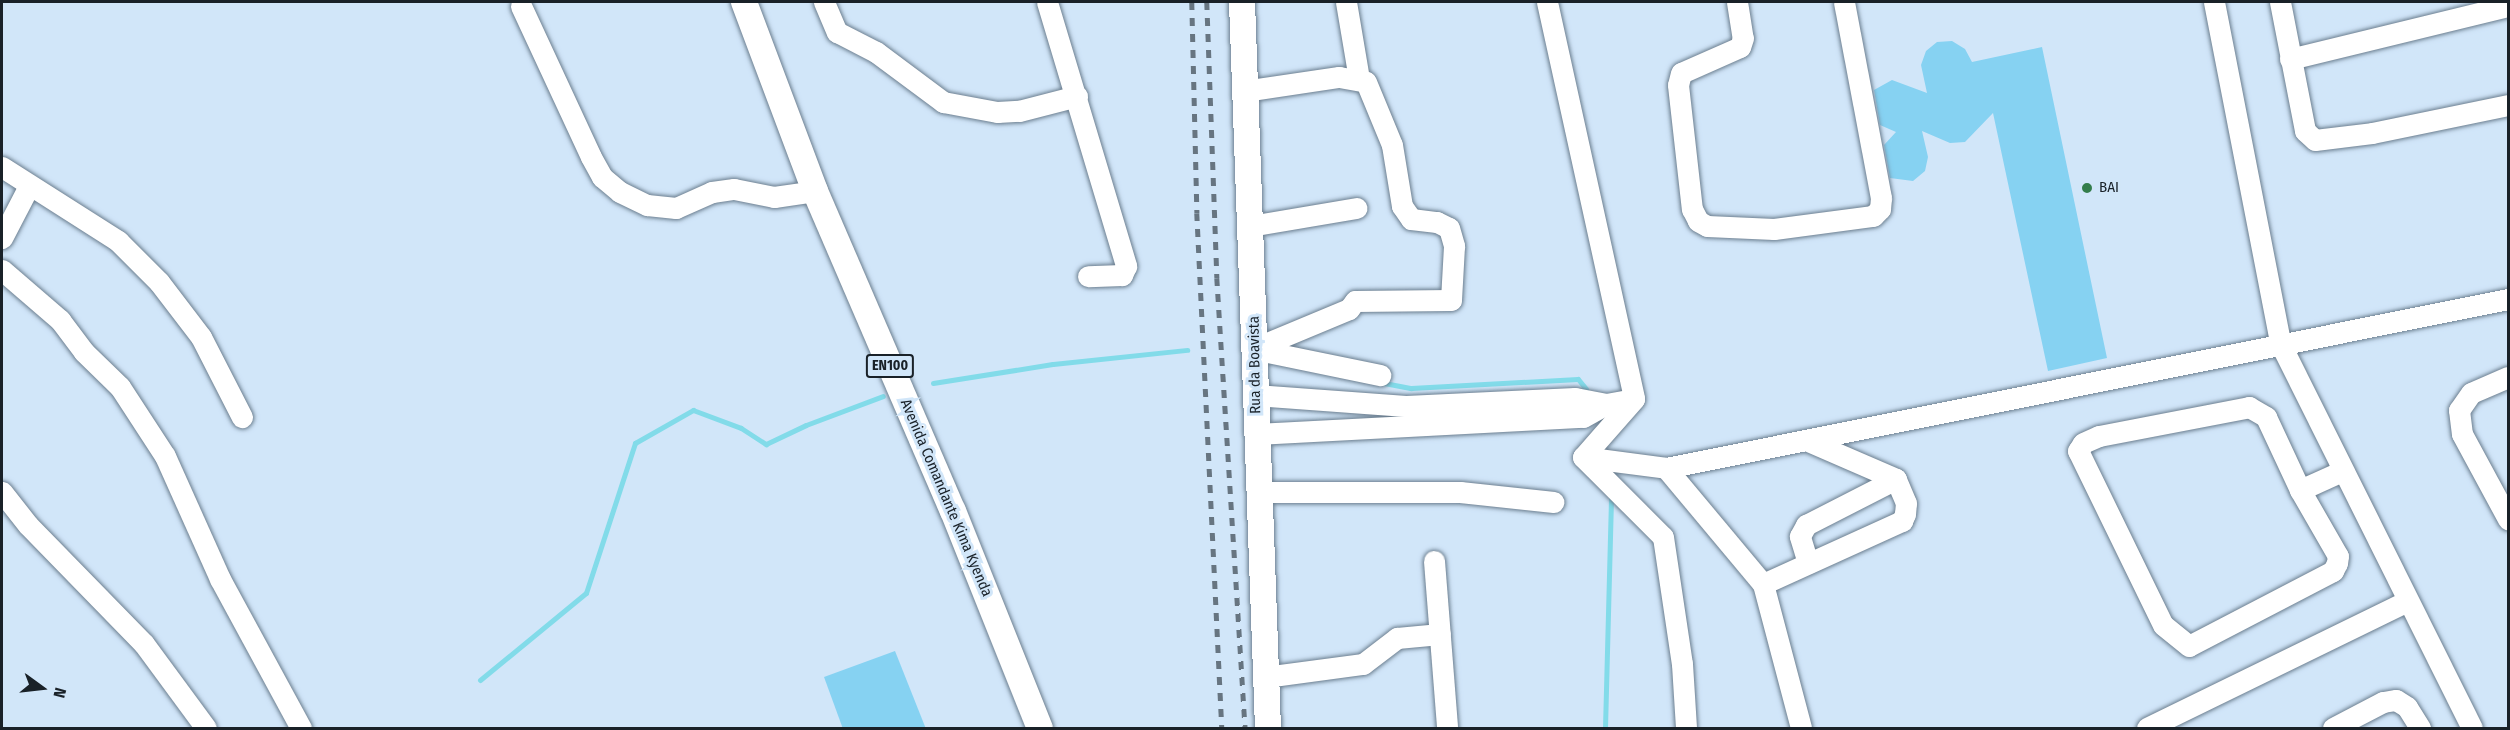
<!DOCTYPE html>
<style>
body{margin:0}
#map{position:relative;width:2510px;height:730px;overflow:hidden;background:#d1e6f9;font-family:"Fira Sans Condensed",sans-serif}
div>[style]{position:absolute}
.stream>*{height:5px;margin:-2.5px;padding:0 2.5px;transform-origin:2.5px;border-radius:2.5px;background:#82dbe9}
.building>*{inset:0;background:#86d2f2}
.roads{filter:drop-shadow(0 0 2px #6b7e8f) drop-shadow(0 0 2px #6b7e8f)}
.minor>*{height:21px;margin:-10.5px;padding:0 10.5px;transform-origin:10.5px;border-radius:10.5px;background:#fff}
.major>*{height:26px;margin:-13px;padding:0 13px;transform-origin:13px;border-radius:13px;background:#fff}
.rail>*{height:4.5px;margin-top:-2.25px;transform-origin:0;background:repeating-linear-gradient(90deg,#677581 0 8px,transparent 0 16px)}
.dots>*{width:16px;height:16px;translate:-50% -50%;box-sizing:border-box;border:3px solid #d1e6f9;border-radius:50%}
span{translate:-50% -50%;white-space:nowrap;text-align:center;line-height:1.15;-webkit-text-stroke:6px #d1e6f9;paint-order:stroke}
.shield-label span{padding:2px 4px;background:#d1e6f9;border:2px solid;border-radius:4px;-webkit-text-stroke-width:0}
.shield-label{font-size:14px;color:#192128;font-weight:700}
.poi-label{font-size:15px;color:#192128}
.left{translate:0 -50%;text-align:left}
.street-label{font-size:15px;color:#192128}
.frame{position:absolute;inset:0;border:3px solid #192128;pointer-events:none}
.north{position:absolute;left:12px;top:658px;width:60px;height:60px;-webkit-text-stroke:4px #d1e6f9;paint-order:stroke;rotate:105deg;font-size:16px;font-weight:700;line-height:24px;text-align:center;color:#192128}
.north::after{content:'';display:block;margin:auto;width:21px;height:27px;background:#192128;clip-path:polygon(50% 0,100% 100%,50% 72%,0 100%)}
</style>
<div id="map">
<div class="stream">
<i style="left:1379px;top:382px;width:33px;rotate:11deg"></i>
<i style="left:1411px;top:388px;width:167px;rotate:-3.1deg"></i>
<i style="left:1578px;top:379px;width:13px;rotate:51deg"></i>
<i style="left:933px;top:383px;width:121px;rotate:-9deg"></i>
<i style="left:1053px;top:364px;width:135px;rotate:-6deg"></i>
<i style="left:480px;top:680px;width:137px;rotate:-39.4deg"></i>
<i style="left:586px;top:593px;width:158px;rotate:-71.9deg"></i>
<i style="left:635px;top:443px;width:67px;rotate:-29.6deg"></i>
<i style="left:693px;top:410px;width:51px;rotate:20.6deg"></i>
<i style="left:741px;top:428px;width:30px;rotate:33deg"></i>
<i style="left:766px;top:444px;width:44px;rotate:-25.4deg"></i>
<i style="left:806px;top:425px;width:82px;rotate:-20.6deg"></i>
<i style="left:1605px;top:728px;width:234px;rotate:-88.5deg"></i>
</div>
<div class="building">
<i style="clip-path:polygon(1952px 41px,1965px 49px,1972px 62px,2042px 47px,2107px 358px,2048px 371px,1993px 113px,1965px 142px,1950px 143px,1922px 131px,1928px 157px,1925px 171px,1913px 181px,1890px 178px,1884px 145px,1896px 132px,1880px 125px,1874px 90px,1892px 80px,1927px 93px,1921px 65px,1926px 51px,1937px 42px)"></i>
<i style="clip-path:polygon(895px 651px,926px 729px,843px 729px,824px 677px)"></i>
</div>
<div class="roads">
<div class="minor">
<i style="left:824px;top:2px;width:33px;rotate:67deg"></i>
<i style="left:837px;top:32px;width:44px;rotate:27.1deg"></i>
<i style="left:876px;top:52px;width:84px;rotate:36.7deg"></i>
<i style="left:943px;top:102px;width:55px;rotate:10.5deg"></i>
<i style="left:997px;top:112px;width:22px;rotate:-3deg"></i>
<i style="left:1019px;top:111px;width:60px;rotate:-14.5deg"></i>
<i style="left:1047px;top:2px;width:276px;rotate:73.3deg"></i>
<i style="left:1126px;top:266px;width:10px;rotate:114deg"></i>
<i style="left:1122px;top:275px;width:34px;rotate:178deg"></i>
<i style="left:1346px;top:2px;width:78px;rotate:80.4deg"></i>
<i style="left:1547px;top:2px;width:406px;rotate:77.6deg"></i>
<i style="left:1634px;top:399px;width:77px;rotate:131.3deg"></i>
<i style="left:1583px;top:457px;width:113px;rotate:45deg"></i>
<i style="left:1663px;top:537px;width:128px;rotate:81.5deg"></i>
<i style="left:1682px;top:664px;width:64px;rotate:86.4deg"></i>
<i style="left:1737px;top:2px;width:36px;rotate:81deg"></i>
<i style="left:1743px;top:38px;width:9px;rotate:108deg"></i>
<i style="left:1740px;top:47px;width:64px;rotate:156.2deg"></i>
<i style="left:1681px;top:73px;width:12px;rotate:104deg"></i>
<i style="left:1678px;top:85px;width:125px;rotate:83.6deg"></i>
<i style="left:1692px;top:209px;width:13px;rotate:63deg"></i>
<i style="left:1698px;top:221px;width:10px;rotate:29deg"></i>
<i style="left:1707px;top:226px;width:67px;rotate:2.6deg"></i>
<i style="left:1774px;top:229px;width:100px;rotate:-7.5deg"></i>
<i style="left:1873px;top:216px;width:10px;rotate:-45deg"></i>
<i style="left:1880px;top:209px;width:11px;rotate:-85deg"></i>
<i style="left:1881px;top:198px;width:199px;rotate:-100.7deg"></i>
<i style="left:2214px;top:2px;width:347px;rotate:79deg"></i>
<i style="left:2280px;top:343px;width:430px;rotate:63.5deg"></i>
<i style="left:2280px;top:2px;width:131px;rotate:79deg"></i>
<i style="left:2305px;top:131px;width:13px;rotate:42deg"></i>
<i style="left:2315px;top:140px;width:57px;rotate:-7deg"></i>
<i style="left:2372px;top:133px;width:139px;rotate:-11.6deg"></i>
<i style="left:521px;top:6px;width:166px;rotate:65.1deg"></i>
<i style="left:591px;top:157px;width:23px;rotate:61deg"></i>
<i style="left:602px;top:177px;width:23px;rotate:40deg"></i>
<i style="left:620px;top:192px;width:30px;rotate:26deg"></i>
<i style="left:647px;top:205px;width:29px;rotate:6deg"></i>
<i style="left:676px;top:208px;width:39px;rotate:-24deg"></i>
<i style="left:712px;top:192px;width:22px;rotate:-8deg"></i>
<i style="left:734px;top:189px;width:41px;rotate:11.3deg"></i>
<i style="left:774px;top:197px;width:41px;rotate:-8.3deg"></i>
<i style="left:2290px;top:59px;width:224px;rotate:-13.7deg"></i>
<i style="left:1244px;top:91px;width:96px;rotate:-8.4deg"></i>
<i style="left:1339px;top:77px;width:27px;rotate:10deg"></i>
<i style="left:1366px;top:82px;width:68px;rotate:67.6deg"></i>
<i style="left:1392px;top:145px;width:62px;rotate:80.7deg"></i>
<i style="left:1402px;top:206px;width:16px;rotate:55deg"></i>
<i style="left:1411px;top:219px;width:26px;rotate:7deg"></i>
<i style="left:1437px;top:222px;width:13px;rotate:27deg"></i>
<i style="left:1449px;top:228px;width:19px;rotate:74deg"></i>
<i style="left:1454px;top:246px;width:54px;rotate:93.2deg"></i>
<i style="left:1451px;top:300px;width:96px;rotate:179.4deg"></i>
<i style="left:1355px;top:301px;width:10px;rotate:127deg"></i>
<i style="left:1349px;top:309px;width:104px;rotate:157.4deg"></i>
<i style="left:2px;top:167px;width:138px;rotate:32.5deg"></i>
<i style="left:118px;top:241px;width:58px;rotate:45deg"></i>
<i style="left:159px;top:282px;width:69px;rotate:52.6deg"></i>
<i style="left:201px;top:337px;width:90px;rotate:62.9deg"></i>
<i style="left:1250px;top:226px;width:108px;rotate:-9.6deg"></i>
<i style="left:2px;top:238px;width:59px;rotate:-62.6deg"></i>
<i style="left:2px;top:270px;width:77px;rotate:40.8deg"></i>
<i style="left:60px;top:320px;width:40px;rotate:53deg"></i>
<i style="left:84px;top:352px;width:50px;rotate:44.2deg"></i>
<i style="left:120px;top:387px;width:82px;rotate:56.9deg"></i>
<i style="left:165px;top:456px;width:135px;rotate:65.9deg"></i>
<i style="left:220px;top:579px;width:170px;rotate:61.5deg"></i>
<i style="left:1253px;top:349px;width:130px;rotate:11.6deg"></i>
<i style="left:2508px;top:377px;width:40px;rotate:156.6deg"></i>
<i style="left:2471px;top:393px;width:21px;rotate:125deg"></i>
<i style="left:2459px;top:410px;width:24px;rotate:83deg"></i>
<i style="left:2462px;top:434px;width:97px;rotate:61.6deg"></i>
<i style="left:1255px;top:395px;width:151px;rotate:4.2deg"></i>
<i style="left:1406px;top:406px;width:169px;rotate:-2.7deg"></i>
<i style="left:1575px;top:398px;width:32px;rotate:11deg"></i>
<i style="left:2249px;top:407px;width:20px;rotate:30deg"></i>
<i style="left:2266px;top:417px;width:81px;rotate:65deg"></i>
<i style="left:2300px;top:490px;width:76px;rotate:60.1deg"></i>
<i style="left:2338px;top:556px;width:7px;rotate:98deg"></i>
<i style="left:2337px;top:563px;width:9px;rotate:117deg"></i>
<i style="left:2333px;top:571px;width:162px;rotate:152.5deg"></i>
<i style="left:2189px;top:646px;width:33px;rotate:-141deg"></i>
<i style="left:2163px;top:625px;width:194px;rotate:-116deg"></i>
<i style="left:2078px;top:451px;width:9px;rotate:-58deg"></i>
<i style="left:2083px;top:443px;width:17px;rotate:-24deg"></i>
<i style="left:2099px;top:436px;width:153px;rotate:-10.9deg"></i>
<i style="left:1256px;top:434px;width:327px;rotate:-3deg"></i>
<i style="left:1583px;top:417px;width:26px;rotate:-29deg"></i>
<i style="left:1606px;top:404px;width:28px;rotate:-10deg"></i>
<i style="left:1583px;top:457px;width:84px;rotate:7.5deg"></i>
<i style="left:1666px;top:468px;width:859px;rotate:-11.35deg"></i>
<i style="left:1666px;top:468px;width:151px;rotate:50.1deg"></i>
<i style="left:1763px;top:584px;width:149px;rotate:75.2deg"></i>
<i style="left:2300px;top:490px;width:46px;rotate:-24.3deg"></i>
<i style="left:2px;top:492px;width:42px;rotate:51.8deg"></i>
<i style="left:28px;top:525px;width:166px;rotate:45.7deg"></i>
<i style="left:144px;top:644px;width:104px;rotate:53.6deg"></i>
<i style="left:1259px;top:492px;width:201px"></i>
<i style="left:1460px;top:492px;width:94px;rotate:6.1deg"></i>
<i style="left:1434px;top:561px;width:168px;rotate:85.5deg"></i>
<i style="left:1808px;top:563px;width:28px;rotate:-107deg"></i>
<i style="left:1800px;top:536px;width:13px;rotate:-61deg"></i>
<i style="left:1806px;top:525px;width:101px;rotate:-27.1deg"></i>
<i style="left:1763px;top:584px;width:153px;rotate:-24.4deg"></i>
<i style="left:1902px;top:521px;width:8px;rotate:-67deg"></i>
<i style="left:1905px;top:514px;width:11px;rotate:-85deg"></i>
<i style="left:1906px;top:503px;width:26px;rotate:-113deg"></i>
<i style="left:1896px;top:479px;width:96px;rotate:-156.6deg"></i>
<i style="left:1265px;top:677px;width:99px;rotate:-7.6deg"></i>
<i style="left:1363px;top:664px;width:43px;rotate:-37.4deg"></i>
<i style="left:1397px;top:638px;width:43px;rotate:-5.3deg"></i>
<i style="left:2147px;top:728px;width:289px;rotate:-26deg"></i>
<i style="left:2333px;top:728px;width:56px;rotate:-27.5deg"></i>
<i style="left:2383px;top:702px;width:13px;rotate:-9deg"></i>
<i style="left:2396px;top:700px;width:13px;rotate:32deg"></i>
<i style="left:2407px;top:707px;width:25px;rotate:58deg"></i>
</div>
<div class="major">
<i style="left:744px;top:2px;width:202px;rotate:69.4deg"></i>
<i style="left:815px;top:191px;width:348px;rotate:66.7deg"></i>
<i style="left:953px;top:511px;width:234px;rotate:68.2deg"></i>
<i style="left:1242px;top:2px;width:726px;rotate:87.95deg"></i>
</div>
</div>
<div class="rail">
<i style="left:1192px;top:2px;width:211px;rotate:88.6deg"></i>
<i style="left:1197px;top:213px;width:516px;rotate:87.22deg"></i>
<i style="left:1207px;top:2px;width:276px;rotate:87.9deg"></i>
<i style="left:1217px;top:278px;width:451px;rotate:86.4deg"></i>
</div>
<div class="dots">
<i style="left:2087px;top:188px;background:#337d4b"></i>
</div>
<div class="shield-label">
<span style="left:890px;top:366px">EN100</span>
</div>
<div class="poi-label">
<span class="left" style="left:2099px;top:188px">BAI</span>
</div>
<div class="street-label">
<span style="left:1255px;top:365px;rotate:-91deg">Rua da Boavista</span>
<span style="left:946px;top:498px;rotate:67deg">Avenida Comandante Kima Kyenda</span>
</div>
<div class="frame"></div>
<div class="north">N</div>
</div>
